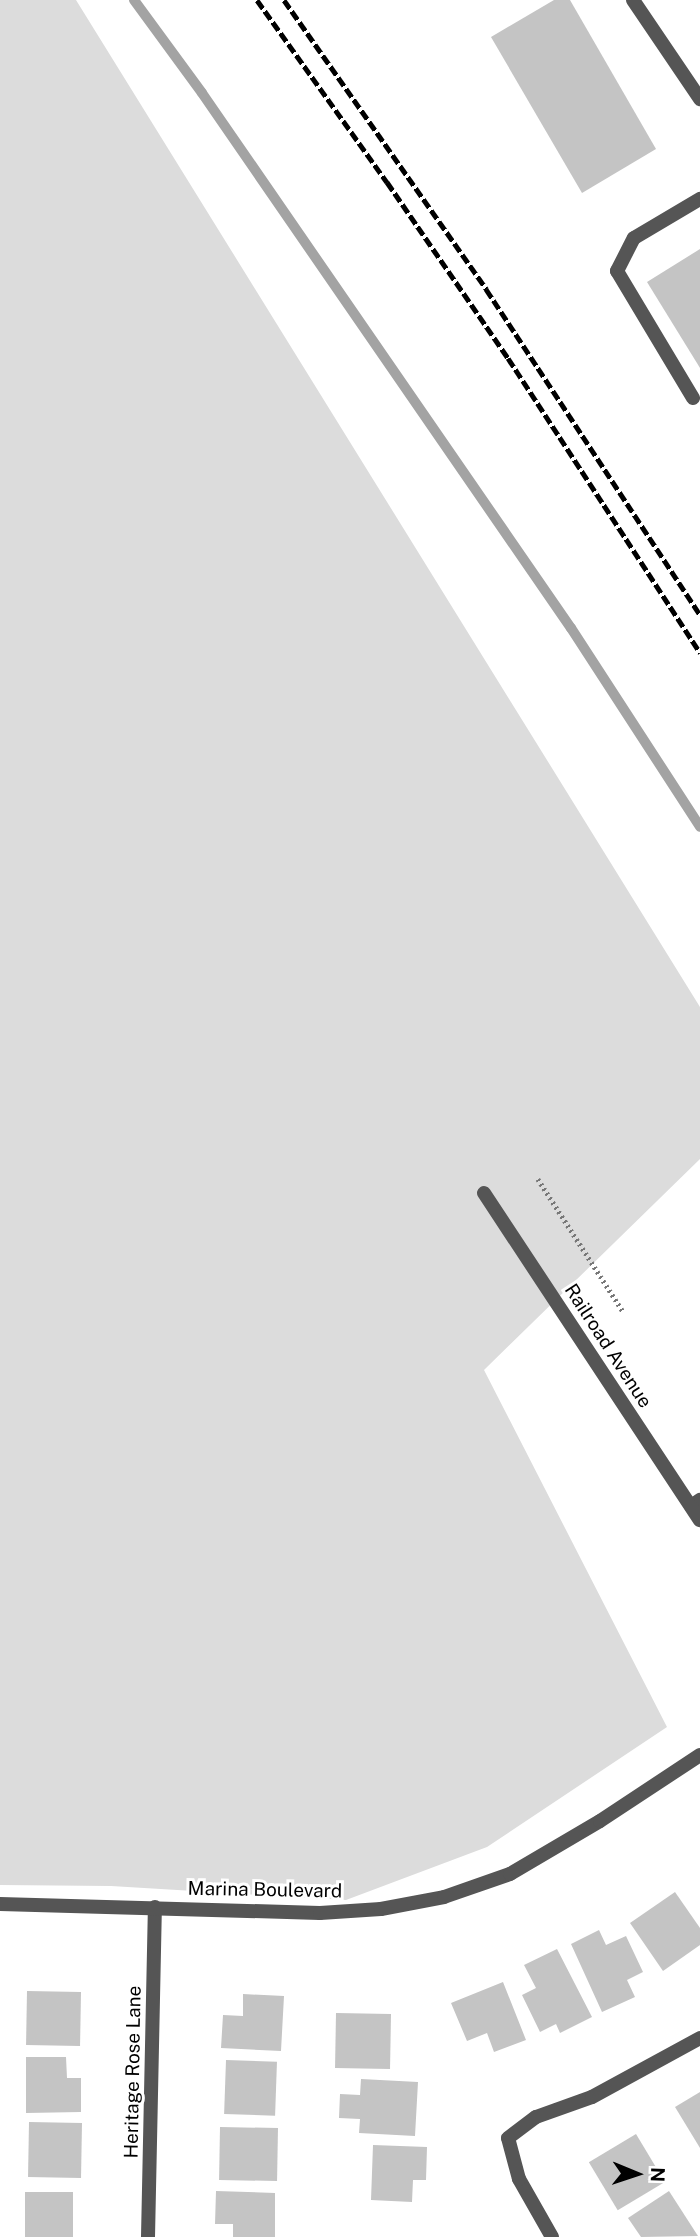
<!DOCTYPE html>
<style>
body{margin:0}
#map{position:relative;width:700px;height:2237px;overflow:hidden;background:#fff;font-family:"Public Sans",sans-serif}
div>[style]{position:absolute}
.green>*{inset:0;background:#dcdcdc}
.stream>*{height:10px;margin:-5px;padding:0 5px;transform-origin:5px;border-radius:5px;background:#a3a3a3}
.building>*{inset:0;background:#c4c4c4;transform-origin:0 0}
.path>*{height:4.5px;margin-top:-2.25px;transform-origin:0;background:repeating-linear-gradient(90deg,#777 0 2px,transparent 0 5.5px)}
.service>*{height:14px;margin:-7px;padding:0 7px;transform-origin:7px;border-radius:7px;background:#555}
.minor>*{height:14px;margin:-7px;padding:0 7px;transform-origin:7px;border-radius:7px;background:#555}
.tertiary>*{height:14px;margin:-7px;padding:0 7px;transform-origin:7px;border-radius:7px;background:#555}
.rail>*{height:5px;margin-top:-2.5px;transform-origin:0;background:repeating-linear-gradient(90deg,#000 0 10px,transparent 0 13.5px)}
span{translate:-50% -50%;white-space:nowrap;text-align:center;line-height:1.15;-webkit-text-stroke:6px #fff;paint-order:stroke}
.street-label{font-size:19px;color:#000}
.north{position:absolute;left:602px;top:2139px;width:70px;height:70px;-webkit-text-stroke:5px #fff;paint-order:stroke;rotate:92deg;font-size:19px;font-weight:700;line-height:28px;text-align:center;color:#000}
.north::after{content:'';display:block;margin:auto;width:24px;height:32px;background:#000;clip-path:polygon(50% 0,100% 100%,50% 72%,0 100%)}
</style>
<div id="map">
<div class="green">
<i style="clip-path:polygon(0 0,76px 0,700px 1007px,700px 1159px,484px 1370px,667px 1727px,487px 1847px,346px 1900px,111px 1886px,0 1885px)"></i>
</div>
<div class="stream">
<i style="left:134px;top:0;width:115px;rotate:53.8deg"></i>
<i style="left:202px;top:93px;width:650px;rotate:55.41deg"></i>
<i style="left:571px;top:628px;width:237px;rotate:57deg"></i>
</div>
<div class="building">
<i style="clip-path:polygon(554px 0,570px 0,656px 149px,582px 193px,491px 37px)"></i>
<i style="clip-path:polygon(700px 249px,700px 368px,647px 282px)"></i>
<i style="clip-path:polygon(675px 1892px,700px 1928px,700px 1945px,663px 1971px,630px 1923px)"></i>
<i style="clip-path:polygon(599px 1930px,606px 1945px,626px 1936px,643px 1972px,627px 1980px,635px 1997px,602px 2012px,571px 1944px)"></i>
<i style="clip-path:polygon(557px 1949px,592px 2017px,560px 2033px,556px 2024px,540px 2032px,522px 1995px,536px 1988px,524px 1965px)"></i>
<i style="clip-path:polygon(503px 1982px,526px 2040px,494px 2052px,487px 2033px,467px 2041px,451px 2003px)"></i>
<i style="left:27px;top:1991px;width:54px;height:54px;rotate:1deg"></i>
<i style="clip-path:polygon(243px 1994px,284px 1996px,281px 2051px,221px 2048px,223px 2015px,243px 2016px)"></i>
<i style="left:336px;top:2013px;width:55px;height:55px;rotate:1deg"></i>
<i style="clip-path:polygon(26px 2057px,66px 2057px,67px 2078px,81px 2078px,81px 2112px,26px 2113px)"></i>
<i style="left:226px;top:2060px;width:51px;height:54px;rotate:2deg"></i>
<i style="clip-path:polygon(361px 2079px,418px 2082px,415px 2136px,359px 2133px,360px 2119px,339px 2118px,340px 2094px,360px 2095px)"></i>
<i style="clip-path:polygon(700px 2092px,700px 2148px,675px 2107px)"></i>
<i style="left:29px;top:2122px;width:53px;height:55px;rotate:1deg"></i>
<i style="left:220px;top:2127px;width:58px;height:53px;rotate:1deg"></i>
<i style="left:636px;top:2134px;width:56px;height:55px;rotate:59deg"></i>
<i style="clip-path:polygon(373px 2145px,427px 2147px,426px 2180px,413px 2180px,412px 2202px,371px 2200px)"></i>
<i style="clip-path:polygon(216px 2191px,275px 2193px,275px 2237px,233px 2237px,233px 2224px,215px 2224px)"></i>
<i style="clip-path:polygon(669px 2191px,698px 2236px,641px 2237px,628px 2218px)"></i>
<i style="left:25px;top:2192px;width:48px;height:45px"></i>
</div>
<div class="path">
<i style="left:538px;top:1179px;width:159px;rotate:57.3deg"></i>
</div>
<div class="service">
<i style="left:693px;top:398px;width:148px;rotate:-120.9deg"></i>
<i style="left:617px;top:271px;width:37px;rotate:-63deg"></i>
<i style="left:634px;top:238px;width:77px;rotate:-30.6deg"></i>
<i style="left:691px;top:1506px;width:11px;rotate:-34deg"></i>
</div>
<div class="minor">
<i style="left:633px;top:0;width:120px;rotate:55.9deg"></i>
<i style="left:484px;top:1193px;width:392px;rotate:56.6deg"></i>
<i style="left:148px;top:2237px;width:330px;rotate:-88.8deg"></i>
<i style="left:552px;top:2237px;width:67px;rotate:-119.6deg"></i>
<i style="left:519px;top:2179px;width:42px;rotate:-105deg"></i>
<i style="left:508px;top:2138px;width:35px;rotate:-37deg"></i>
<i style="left:536px;top:2117px;width:59px;rotate:-19.7deg"></i>
<i style="left:592px;top:2097px;width:123px;rotate:-28.6deg"></i>
</div>
<div class="tertiary">
<i style="left:0;top:1904px;width:320px;rotate:1.6deg"></i>
<i style="left:320px;top:1913px;width:61px;rotate:-3.8deg"></i>
<i style="left:381px;top:1909px;width:64px;rotate:-10.8deg"></i>
<i style="left:444px;top:1897px;width:70px;rotate:-19.2deg"></i>
<i style="left:510px;top:1874px;width:104px;rotate:-30.5deg"></i>
<i style="left:600px;top:1821px;width:120px;rotate:-33.4deg"></i>
</div>
<div class="rail">
<i style="left:257px;top:0;width:224px;rotate:54.5deg"></i>
<i style="left:387px;top:182px;width:214px;rotate:55.5deg"></i>
<i style="left:508px;top:358px;width:352px;rotate:56.9deg"></i>
<i style="left:284px;top:0;width:353px;rotate:55deg"></i>
<i style="left:486px;top:289px;width:390px;rotate:56.7deg"></i>
</div>
<div class="street-label">
<span style="left:608px;top:1346px;rotate:57deg">Railroad Avenue</span>
<span style="left:265px;top:1890px;rotate:1deg">Marina Boulevard</span>
<span style="left:133px;top:2072px;rotate:-89deg">Heritage Rose Lane</span>
</div>
<div class="north">N</div>
</div>
